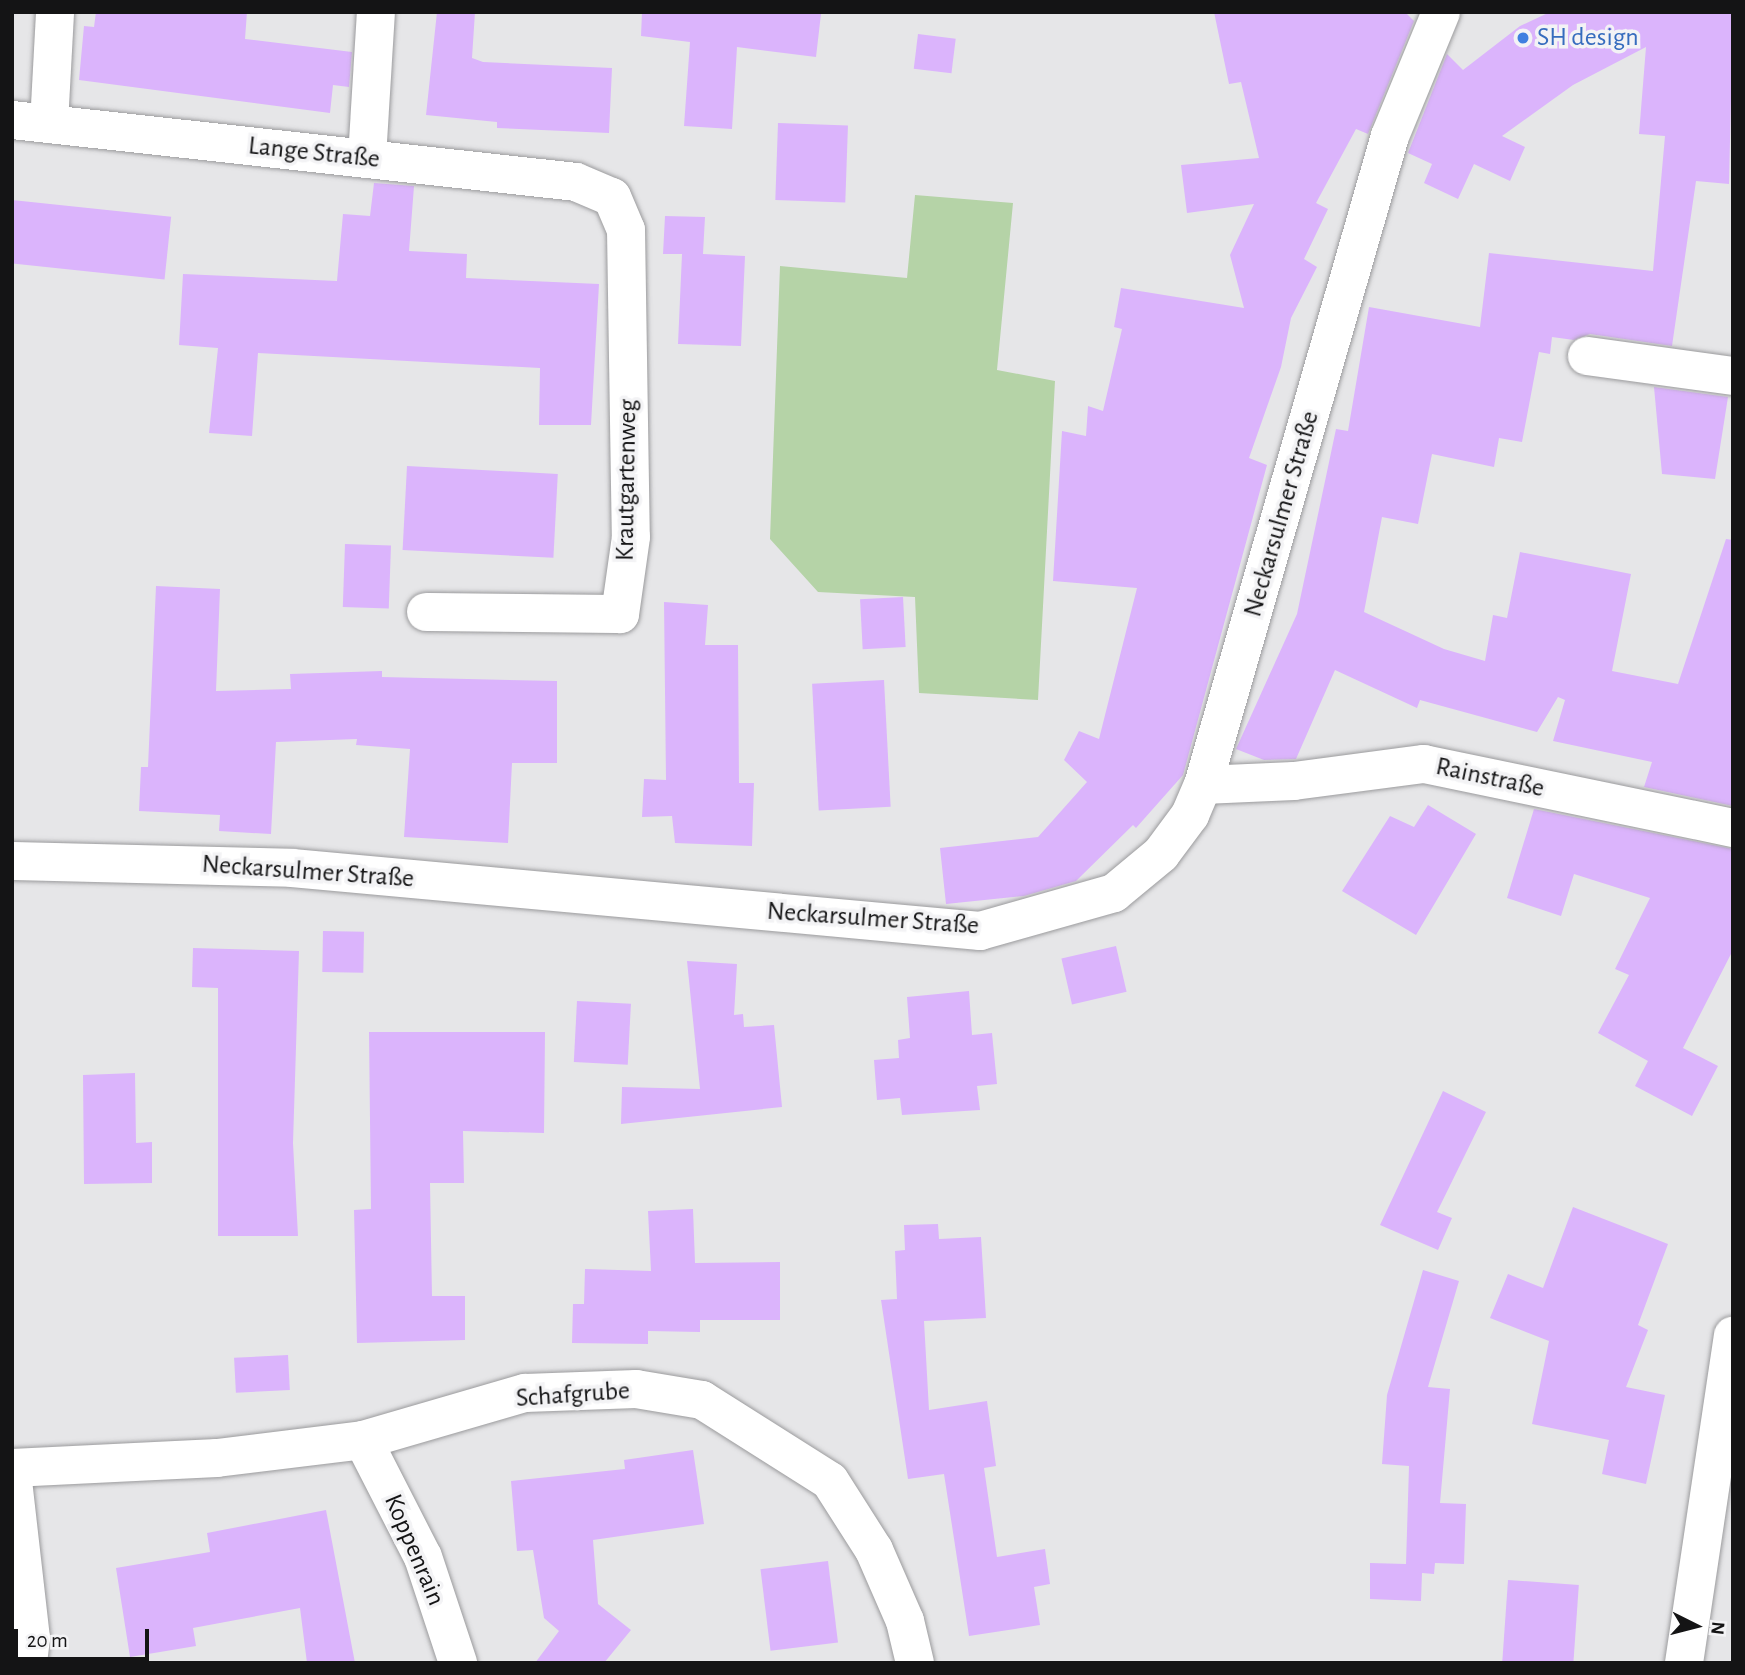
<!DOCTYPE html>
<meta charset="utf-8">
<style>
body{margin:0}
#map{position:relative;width:1745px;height:1675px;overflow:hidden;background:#e6e6e8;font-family:"Alegreya Sans",sans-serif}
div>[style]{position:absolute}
.green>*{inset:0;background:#b5d3a7}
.building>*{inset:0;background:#dbb4fc;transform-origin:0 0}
.roads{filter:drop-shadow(0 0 2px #9b9b9d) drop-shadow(0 0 2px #9b9b9d)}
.minor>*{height:38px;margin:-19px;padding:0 19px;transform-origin:19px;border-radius:19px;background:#fff}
.dots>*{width:19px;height:19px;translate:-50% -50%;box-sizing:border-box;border:4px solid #f3f3f5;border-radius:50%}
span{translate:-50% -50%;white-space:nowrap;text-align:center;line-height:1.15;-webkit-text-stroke:7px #f3f3f5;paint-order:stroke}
.shop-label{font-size:26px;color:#366cbe}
.left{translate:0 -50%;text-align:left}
.street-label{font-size:26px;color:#141415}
.frame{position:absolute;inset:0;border:14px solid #141415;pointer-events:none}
.north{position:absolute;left:1661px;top:1591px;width:70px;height:70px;-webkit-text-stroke:5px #f3f3f5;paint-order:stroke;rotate:96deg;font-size:19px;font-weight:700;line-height:28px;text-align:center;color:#141415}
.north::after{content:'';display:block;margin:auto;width:24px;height:32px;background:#141415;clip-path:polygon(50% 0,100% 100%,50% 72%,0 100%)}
.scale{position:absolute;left:14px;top:1629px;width:135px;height:32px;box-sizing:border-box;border:4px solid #141415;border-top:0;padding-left:9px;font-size:21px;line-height:24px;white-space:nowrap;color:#141415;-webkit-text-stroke:5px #f3f3f5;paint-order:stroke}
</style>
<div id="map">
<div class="green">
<i style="clip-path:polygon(915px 195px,1013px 203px,997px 370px,1055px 381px,1038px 700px,919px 693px,915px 597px,818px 592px,770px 539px,780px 266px,907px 278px)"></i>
</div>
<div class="building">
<i style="clip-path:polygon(96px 12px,247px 12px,245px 39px,352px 52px,349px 87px,333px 85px,330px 113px,79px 80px,84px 26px,94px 27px)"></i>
<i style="clip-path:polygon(437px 12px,475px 12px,472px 58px,483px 62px,612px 68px,609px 133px,497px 128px,497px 122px,426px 115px)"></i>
<i style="clip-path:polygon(642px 12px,821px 14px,816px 57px,737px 47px,732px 129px,684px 126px,690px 42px,641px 36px)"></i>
<i style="clip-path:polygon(1214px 12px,1405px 12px,1414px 21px,1368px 134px,1356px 129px,1316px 203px,1328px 209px,1304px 259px,1317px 267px,1291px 318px,1281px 367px,1249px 458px,1267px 465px,1183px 775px,1136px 828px,1133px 825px,1076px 881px,1024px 896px,946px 904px,940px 848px,1038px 837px,1087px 782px,1064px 760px,1079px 731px,1099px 739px,1137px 588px,1053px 581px,1062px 431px,1086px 436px,1088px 406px,1103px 411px,1122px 329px,1114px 327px,1121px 288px,1244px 308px,1230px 255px,1254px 204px,1187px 213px,1181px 165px,1259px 158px,1241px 82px,1229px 84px)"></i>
<i style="clip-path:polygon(1550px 12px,1733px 12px,1729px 184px,1696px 181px,1672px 346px,1590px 334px,1574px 340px,1552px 337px,1550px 354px,1539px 352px,1522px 442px,1499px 438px,1494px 467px,1432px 454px,1418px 524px,1382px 517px,1364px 612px,1444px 649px,1485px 661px,1493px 615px,1507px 618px,1520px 552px,1631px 574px,1612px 671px,1678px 684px,1726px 539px,1733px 540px,1733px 806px,1644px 787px,1652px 762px,1553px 741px,1565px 700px,1558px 697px,1537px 732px,1420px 700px,1417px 708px,1335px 670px,1296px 759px,1264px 760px,1236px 749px,1297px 614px,1336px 429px,1348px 431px,1369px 307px,1480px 327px,1489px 253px,1653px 271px,1665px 136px,1639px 134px,1646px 47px,1573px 85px,1502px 136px,1525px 147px,1510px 181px,1474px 164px,1458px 199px,1424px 183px,1432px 164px,1408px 153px,1447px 54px,1463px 70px,1520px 26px)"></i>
<i style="left:918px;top:34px;width:38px;height:35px;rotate:7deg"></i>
<i style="left:778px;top:123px;width:70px;height:77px;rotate:2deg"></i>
<i style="clip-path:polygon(374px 183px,414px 186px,409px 251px,467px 254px,466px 278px,599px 284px,591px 425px,539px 425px,540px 368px,258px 353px,252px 436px,209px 433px,218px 348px,179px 345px,183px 274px,337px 281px,343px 214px,370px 216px)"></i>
<i style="left:12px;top:200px;width:160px;height:63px;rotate:6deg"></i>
<i style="clip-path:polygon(665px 216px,705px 217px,703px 254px,745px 256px,741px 346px,678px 344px,682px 254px,663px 254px)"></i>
<i style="clip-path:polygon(1654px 387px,1728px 397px,1715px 479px,1662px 474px)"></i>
<i style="left:407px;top:466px;width:151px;height:84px;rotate:3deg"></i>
<i style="left:345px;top:544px;width:46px;height:63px;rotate:2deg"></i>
<i style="clip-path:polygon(156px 586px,220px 589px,216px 691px,291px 689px,290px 674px,382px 671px,382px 677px,557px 681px,557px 763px,512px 763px,508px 843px,404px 837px,410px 749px,356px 745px,357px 739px,276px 742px,271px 834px,219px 831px,220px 815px,139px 811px,141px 767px,148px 767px)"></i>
<i style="left:903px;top:597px;width:50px;height:43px;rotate:87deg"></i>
<i style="clip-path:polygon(664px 602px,708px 605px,705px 645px,738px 645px,739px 783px,754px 783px,752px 846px,675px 843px,672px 816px,642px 817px,644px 779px,666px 780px)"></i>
<i style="left:884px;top:680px;width:127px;height:72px;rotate:87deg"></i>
<i style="clip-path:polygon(1428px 805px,1476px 834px,1416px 935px,1342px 891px,1390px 816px,1414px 827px)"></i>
<i style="clip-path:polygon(1534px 809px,1733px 849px,1733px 950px,1683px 1048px,1718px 1066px,1692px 1116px,1635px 1086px,1648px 1061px,1598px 1033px,1629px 975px,1615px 969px,1650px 898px,1574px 874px,1561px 916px,1507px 898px)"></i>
<i style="left:323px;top:931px;width:41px;height:41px;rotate:1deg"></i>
<i style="left:1116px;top:946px;width:47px;height:56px;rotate:77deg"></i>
<i style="clip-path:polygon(193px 948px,299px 951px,293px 1143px,298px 1236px,218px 1236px,218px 988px,192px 987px)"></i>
<i style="clip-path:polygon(687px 961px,737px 964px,734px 1015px,743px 1014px,744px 1027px,774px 1025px,782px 1107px,621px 1124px,622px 1087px,700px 1089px)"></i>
<i style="clip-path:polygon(969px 991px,972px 1035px,992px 1033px,997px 1084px,977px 1086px,980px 1110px,902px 1115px,900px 1098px,877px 1100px,874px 1060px,899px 1058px,898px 1040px,910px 1038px,907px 997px)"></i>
<i style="left:577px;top:1001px;width:54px;height:61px;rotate:3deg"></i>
<i style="clip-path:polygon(369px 1032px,545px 1032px,544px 1133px,463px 1131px,464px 1183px,430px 1183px,432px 1296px,465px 1296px,465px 1340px,357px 1343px,354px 1210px,371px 1209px)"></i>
<i style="clip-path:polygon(135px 1073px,136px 1143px,152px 1142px,152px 1183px,84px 1184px,83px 1075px)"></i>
<i style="clip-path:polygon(1443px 1091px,1486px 1112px,1437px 1212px,1452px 1218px,1438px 1250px,1380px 1225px)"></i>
<i style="clip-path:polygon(1573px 1207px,1668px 1244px,1638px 1325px,1648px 1330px,1626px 1387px,1665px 1395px,1646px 1484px,1602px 1474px,1609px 1440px,1532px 1424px,1549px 1341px,1490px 1318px,1508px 1274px,1543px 1288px)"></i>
<i style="clip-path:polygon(693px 1209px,695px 1263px,780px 1262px,780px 1320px,700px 1320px,700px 1332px,648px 1331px,648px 1344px,572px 1343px,573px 1304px,584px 1304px,585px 1269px,651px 1271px,648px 1211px)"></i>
<i style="clip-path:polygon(938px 1224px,939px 1239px,981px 1237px,986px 1318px,924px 1321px,929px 1410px,987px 1401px,996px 1466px,984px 1468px,997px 1557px,1045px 1549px,1050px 1584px,1034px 1587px,1040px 1625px,969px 1636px,944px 1474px,908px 1479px,881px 1300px,897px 1299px,895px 1251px,905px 1250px,904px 1225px)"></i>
<i style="clip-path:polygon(1423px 1270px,1459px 1281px,1428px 1387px,1450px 1389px,1440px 1503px,1466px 1504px,1464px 1564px,1435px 1563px,1434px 1574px,1422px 1573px,1421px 1601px,1370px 1599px,1370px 1563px,1406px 1564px,1409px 1466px,1382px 1464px,1387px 1395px)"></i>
<i style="left:288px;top:1355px;width:35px;height:54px;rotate:87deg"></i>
<i style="clip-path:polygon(693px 1450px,704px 1524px,593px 1540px,598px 1604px,631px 1630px,604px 1663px,535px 1663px,559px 1631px,544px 1618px,533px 1550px,517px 1551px,511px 1481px,625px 1469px,624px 1460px)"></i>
<i style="clip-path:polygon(326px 1510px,355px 1663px,307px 1663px,300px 1608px,193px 1628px,196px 1646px,130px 1657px,116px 1568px,210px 1552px,207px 1533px)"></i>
<i style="left:828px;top:1561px;width:82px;height:68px;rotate:83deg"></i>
<i style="left:1508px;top:1580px;width:71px;height:83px;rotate:4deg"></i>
</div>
<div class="roads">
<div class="minor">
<i style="left:12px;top:120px;width:567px;rotate:6.27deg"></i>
<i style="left:576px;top:182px;width:39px;rotate:23deg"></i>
<i style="left:612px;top:197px;width:36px;rotate:67deg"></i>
<i style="left:626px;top:230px;width:307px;rotate:89.1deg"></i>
<i style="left:631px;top:537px;width:78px;rotate:98.1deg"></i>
<i style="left:620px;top:614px;width:194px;rotate:-179.4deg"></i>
<i style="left:49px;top:124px;width:112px;rotate:-86.9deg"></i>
<i style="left:367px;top:158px;width:146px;rotate:-86.5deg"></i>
<i style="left:1587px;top:356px;width:147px;rotate:7.8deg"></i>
<i style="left:1203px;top:785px;width:91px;rotate:-2.5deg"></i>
<i style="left:1294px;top:781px;width:131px;rotate:-7.5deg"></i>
<i style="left:1424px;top:764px;width:316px;rotate:11.7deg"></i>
<i style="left:12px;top:861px;width:280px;rotate:1.4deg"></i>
<i style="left:292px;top:868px;width:691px;rotate:5.23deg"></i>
<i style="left:980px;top:931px;width:139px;rotate:-15.8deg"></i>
<i style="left:1114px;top:893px;width:61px;rotate:-39.7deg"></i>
<i style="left:1161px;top:854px;width:49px;rotate:-53.4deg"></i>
<i style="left:1190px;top:815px;width:33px;rotate:-67deg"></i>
<i style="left:1203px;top:785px;width:675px;rotate:-73.93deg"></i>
<i style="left:1390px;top:136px;width:134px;rotate:-67.6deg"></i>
<i style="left:363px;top:1440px;width:131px;rotate:62.9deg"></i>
<i style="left:423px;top:1557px;width:112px;rotate:71.7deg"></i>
<i style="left:12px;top:1468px;width:205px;rotate:-2.8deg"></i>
<i style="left:217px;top:1458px;width:147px;rotate:-7deg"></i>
<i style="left:363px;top:1440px;width:169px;rotate:-16.2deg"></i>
<i style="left:525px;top:1393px;width:111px;rotate:-2.1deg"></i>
<i style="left:636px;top:1389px;width:67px;rotate:9.5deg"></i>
<i style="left:702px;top:1400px;width:151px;rotate:32.3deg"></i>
<i style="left:830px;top:1481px;width:82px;rotate:57.5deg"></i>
<i style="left:874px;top:1550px;width:77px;rotate:66.4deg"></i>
<i style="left:905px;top:1621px;width:43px;rotate:76.6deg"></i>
<i style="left:12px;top:1472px;width:167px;rotate:83.5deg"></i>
<i style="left:31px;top:1638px;width:25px;rotate:97deg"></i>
<i style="left:1684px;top:1663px;width:331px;rotate:-81.5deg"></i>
</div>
</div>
<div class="dots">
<i style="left:1523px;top:38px;background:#3f7fe0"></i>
</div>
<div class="shop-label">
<span class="left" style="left:1537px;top:38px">SH design</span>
</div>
<div class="street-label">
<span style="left:314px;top:153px;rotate:6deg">Lange Straße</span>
<span style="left:627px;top:480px;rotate:-89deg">Krautgartenweg</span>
<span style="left:1282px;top:514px;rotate:-74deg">Neckarsulmer Straße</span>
<span style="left:1490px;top:778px;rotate:12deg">Rainstraße</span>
<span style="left:308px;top:872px;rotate:4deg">Neckarsulmer Straße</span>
<span style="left:873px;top:919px;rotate:4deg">Neckarsulmer Straße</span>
<span style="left:573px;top:1395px;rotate:-4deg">Schafgrube</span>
<span style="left:414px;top:1550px;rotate:67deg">Koppenrain</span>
</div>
<div class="frame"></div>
<div class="north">N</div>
<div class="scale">20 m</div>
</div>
